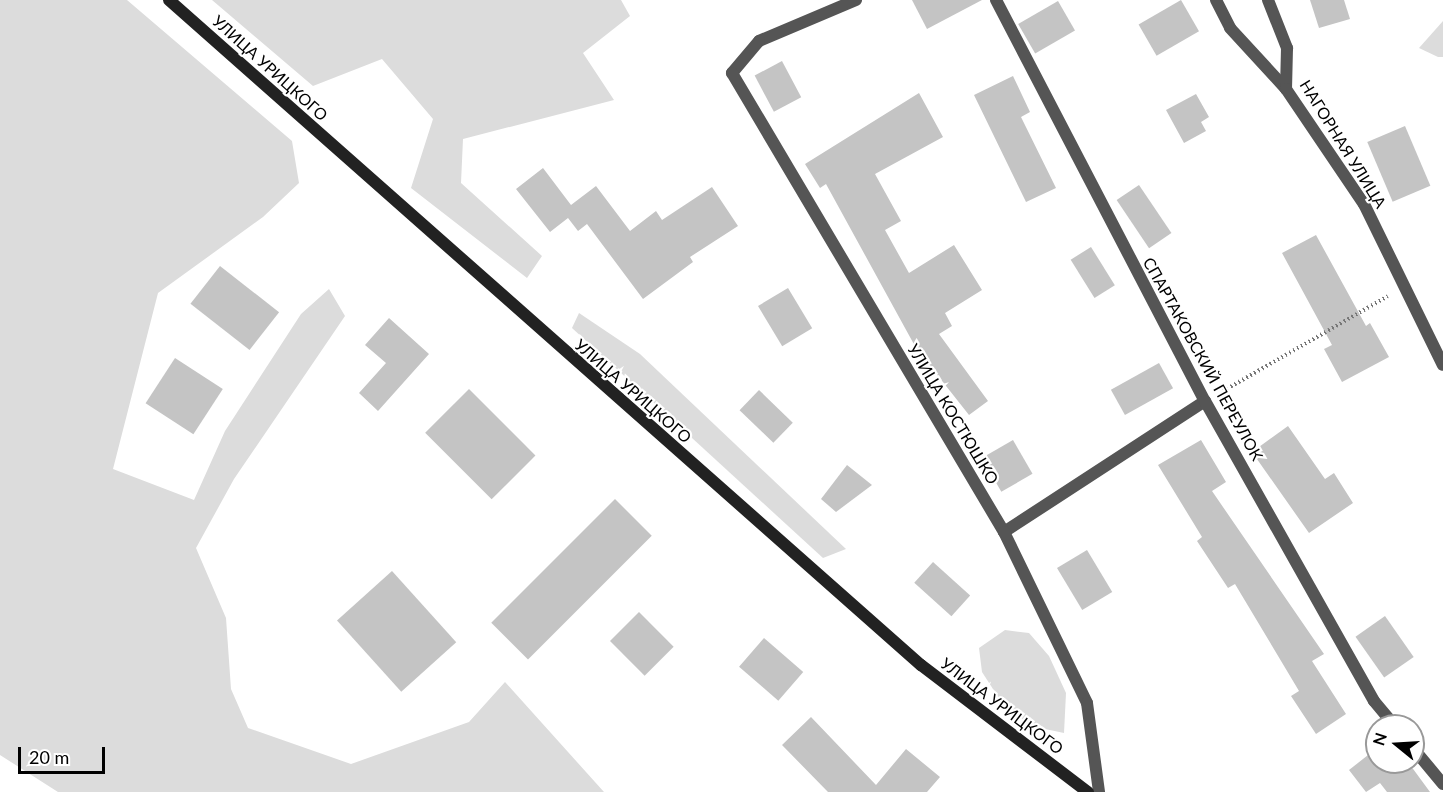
<!DOCTYPE html>
<meta charset="utf-8">
<style>
body{margin:0}
#map{position:relative;width:1443px;height:792px;overflow:hidden;background:#fff;font-family:Lato,sans-serif}
div>[style]{position:absolute}
.green>*{inset:0;background:#dcdcdc}
.building>*{inset:0;background:#c4c4c4;transform-origin:0 0}
.path>*{height:4px;margin-top:-2px;transform-origin:0;background:repeating-linear-gradient(90deg,#777 0 1.5px,transparent 0 4.5px)}
.service>*{height:12px;margin:-6px;padding:0 6px;transform-origin:6px;border-radius:6px;background:#555}
.minor>*{height:12px;margin:-6px;padding:0 6px;transform-origin:6px;border-radius:6px;background:#555}
.secondary>*{height:12px;margin:-6px;padding:0 6px;transform-origin:6px;border-radius:6px;background:#222}
span{translate:-50% -50%;white-space:nowrap;text-align:center;line-height:1.15;-webkit-text-stroke:4.5px #fff;paint-order:stroke}
.street-label{font-size:16px;color:#000}
.north{position:absolute;left:1365px;top:714px;width:60px;height:60px;box-sizing:border-box;background:#fff;border:2px solid #999;border-radius:50%;rotate:288deg;font-size:16px;font-weight:700;line-height:24px;text-align:center;color:#000}
.north::after{content:'';display:block;margin:auto;width:21px;height:27px;background:#000;clip-path:polygon(50% 0,100% 100%,50% 72%,0 100%)}
.scale{position:absolute;left:18px;top:747px;width:87px;height:27px;box-sizing:border-box;border:3px solid #000;border-top:0;padding-left:8px;font-size:18px;line-height:21px;white-space:nowrap;color:#000;-webkit-text-stroke:4px #fff;paint-order:stroke}
</style>
<div id="map">
<div class="green">
<i style="clip-path:polygon(0 0,127px 0,292px 141px,299px 183px,263px 217px,158px 293px,113px 469px,194px 500px,225px 431px,301px 314px,329px 289px,345px 316px,234px 479px,196px 548px,226px 618px,231px 689px,248px 728px,351px 764px,469px 722px,505px 682px,604px 792px,58px 792px,0 755px)"></i>
<i style="clip-path:polygon(212px 0,621px 0,630px 16px,583px 53px,614px 100px,463px 139px,461px 183px,542px 256px,527px 278px,411px 188px,433px 119px,382px 59px,313px 86px)"></i>
<i style="clip-path:polygon(1443px 21px,1443px 57px,1438px 57px,1419px 48px)"></i>
<i style="clip-path:polygon(579px 313px,640px 354px,846px 549px,823px 558px,572px 328px)"></i>
<i style="clip-path:polygon(1005px 630px,1029px 633px,1049px 656px,1066px 693px,1064px 733px,1031px 726px,1002px 703px,982px 672px,979px 648px)"></i>
</div>
<div class="building">
<i style="clip-path:polygon(912px 0,982px 0,927px 29px)"></i>
<i style="left:1181px;top:0;width:36px;height:49px;rotate:60deg"></i>
<i style="clip-path:polygon(1310px 0,1344px 0,1350px 19px,1319px 28px)"></i>
<i style="left:1058px;top:1px;width:34px;height:46px;rotate:60deg"></i>
<i style="left:782px;top:61px;width:41px;height:31px;rotate:62deg"></i>
<i style="clip-path:polygon(1013px 76px,1030px 112px,1021px 117px,1056px 188px,1026px 202px,974px 95px)"></i>
<i style="clip-path:polygon(919px 93px,943px 137px,875px 174px,901px 221px,885px 230px,909px 273px,954px 245px,982px 290px,945px 313px,952px 326px,939px 334px,988px 401px,969px 415px,916px 348px,826px 184px,820px 188px,805px 164px)"></i>
<i style="clip-path:polygon(1196px 94px,1209px 117px,1201px 122px,1206px 131px,1184px 143px,1166px 110px)"></i>
<i style="left:1405px;top:126px;width:65px;height:41px;rotate:67deg"></i>
<i style="clip-path:polygon(543px 168px,571px 205px,596px 186px,630px 231px,656px 211px,662px 220px,712px 187px,738px 226px,690px 257px,693px 262px,643px 299px,587px 224px,578px 231px,568px 218px,550px 232px,516px 189px)"></i>
<i style="left:1139px;top:185px;width:58px;height:27px;rotate:56deg"></i>
<i style="clip-path:polygon(1316px 235px,1366px 326px,1370px 323px,1389px 357px,1342px 382px,1324px 349px,1332px 345px,1282px 253px)"></i>
<i style="left:1091px;top:247px;width:45px;height:24px;rotate:58deg"></i>
<i style="left:220px;top:266px;width:75px;height:48px;rotate:38deg"></i>
<i style="left:788px;top:288px;width:47px;height:35px;rotate:59deg"></i>
<i style="clip-path:polygon(389px 318px,429px 354px,378px 411px,359px 393px,386px 363px,365px 345px)"></i>
<i style="left:175px;top:358px;width:57px;height:54px;rotate:33deg"></i>
<i style="left:1159px;top:363px;width:29px;height:55px;rotate:61deg"></i>
<i style="left:469px;top:389px;width:94px;height:62px;rotate:45deg"></i>
<i style="left:759px;top:390px;width:47px;height:28px;rotate:44deg"></i>
<i style="clip-path:polygon(1288px 426px,1325px 479px,1334px 473px,1353px 503px,1309px 533px,1252px 452px)"></i>
<i style="left:1013px;top:440px;width:39px;height:36px;rotate:60deg"></i>
<i style="clip-path:polygon(1201px 440px,1226px 482px,1212px 491px,1324px 654px,1312px 661px,1346px 714px,1316px 734px,1291px 696px,1299px 691px,1235px 584px,1228px 588px,1197px 541px,1202px 537px,1158px 465px)"></i>
<i style="clip-path:polygon(847px 465px,872px 485px,836px 512px,821px 499px)"></i>
<i style="left:615px;top:499px;width:52px;height:175px;rotate:45deg"></i>
<i style="left:1087px;top:550px;width:49px;height:35px;rotate:59deg"></i>
<i style="left:933px;top:562px;width:50px;height:28px;rotate:42deg"></i>
<i style="left:392px;top:571px;width:96px;height:74px;rotate:48deg"></i>
<i style="left:639px;top:612px;width:49px;height:41px;rotate:45deg"></i>
<i style="left:1385px;top:616px;width:50px;height:36px;rotate:55deg"></i>
<i style="left:764px;top:638px;width:52px;height:38px;rotate:41deg"></i>
<i style="clip-path:polygon(811px 717px,876px 785px,906px 749px,940px 777px,927px 792px,828px 792px,782px 745px)"></i>
<i style="clip-path:polygon(1377px 748px,1377px 762px,1408px 762px,1430px 792px,1387px 792px,1380px 783px,1366px 792px,1349px 770px)"></i>
</div>
<div class="path">
<i style="left:1223px;top:391px;width:190px;rotate:-29.9deg"></i>
</div>
<div class="service">
<i style="left:1004px;top:532px;width:240px;rotate:-33.1deg"></i>
</div>
<div class="minor">
<i style="left:856px;top:0;width:105px;rotate:157.1deg"></i>
<i style="left:759px;top:41px;width:42px;rotate:130.2deg"></i>
<i style="left:732px;top:73px;width:534px;rotate:59.35deg"></i>
<i style="left:1004px;top:532px;width:190px;rotate:64.1deg"></i>
<i style="left:1087px;top:703px;width:90px;rotate:82.3deg"></i>
<i style="left:996px;top:0;width:452px;rotate:62.5deg"></i>
<i style="left:1205px;top:401px;width:344px;rotate:60.6deg"></i>
<i style="left:1374px;top:701px;width:33px;rotate:50deg"></i>
<i style="left:1216px;top:0;width:31px;rotate:63deg"></i>
<i style="left:1230px;top:28px;width:83px;rotate:47.4deg"></i>
<i style="left:1268px;top:0;width:52px;rotate:68.4deg"></i>
<i style="left:1287px;top:48px;width:41px;rotate:91.4deg"></i>
<i style="left:1286px;top:89px;width:139px;rotate:55.9deg"></i>
<i style="left:1364px;top:204px;width:179px;rotate:63.9deg"></i>
<i style="left:1413px;top:748px;width:47px;rotate:50.2deg"></i>
</div>
<div class="secondary">
<i style="left:169px;top:0;width:1004px;rotate:41.49deg"></i>
<i style="left:921px;top:665px;width:210px;rotate:37.3deg"></i>
</div>
<div class="street-label">
<span style="left:270px;top:68px;rotate:42deg">УЛИЦА УРИЦКОГО</span>
<span style="left:1343px;top:144px;rotate:58deg">НАГОРНАЯ УЛИЦА</span>
<span style="left:1203px;top:359px;rotate:61deg">СПАРТАКОВСКИЙ ПЕРЕУЛОК</span>
<span style="left:633px;top:391px;rotate:41deg">УЛИЦА УРИЦКОГО</span>
<span style="left:953px;top:414px;rotate:59deg">УЛИЦА КОСТЮШКО</span>
<span style="left:1002px;top:706px;rotate:37deg">УЛИЦА УРИЦКОГО</span>
</div>
<div class="north">N</div>
<div class="scale">20 m</div>
</div>
